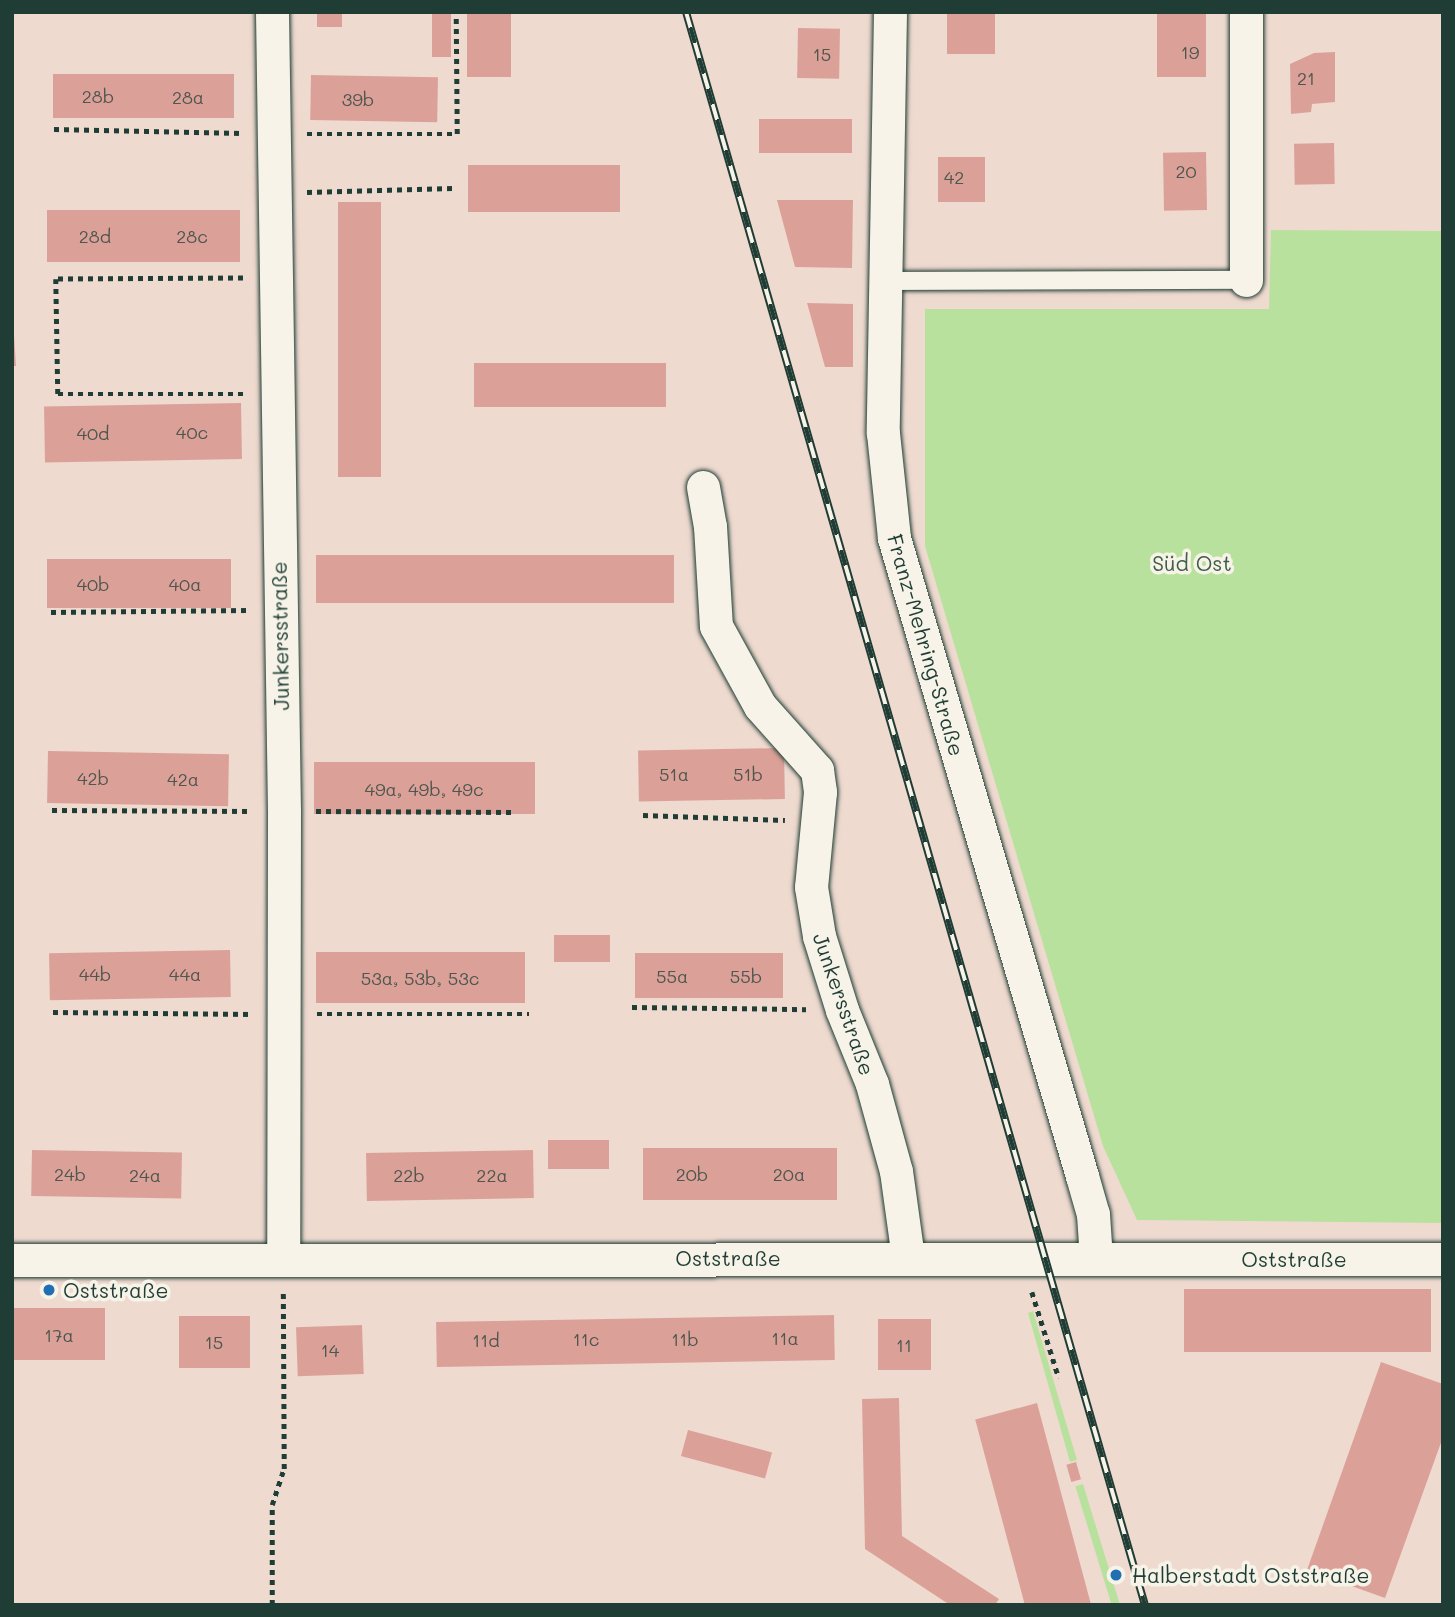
<!DOCTYPE html>
<meta charset="utf-8">
<style>
body{margin:0}
#map{position:relative;width:1455px;height:1617px;overflow:hidden;background:#efdad0;font-family:Mali,sans-serif}
div>[style]{position:absolute}
.green>*{inset:0;background:#b8e19d;transform-origin:0 0}
.building>*{inset:0;background:#dba199;transform-origin:0 0}
.path>*{height:4.5px;margin-top:-2.25px;transform-origin:0;background:repeating-linear-gradient(90deg,#1f3d34 0 5px,transparent 0 10px)}
.roads{filter:drop-shadow(0 0 2px #1f3d34) drop-shadow(0 0 2px #1f3d34)}
.service>*{height:18px;margin:-9px;padding:0 9px;transform-origin:9px;border-radius:9px;background:#f7f3e8}
.minor>*{height:33px;margin:-16.5px;padding:0 16.5px;transform-origin:16.5px;border-radius:16.5px;background:#f7f3e8}
.rail>*{height:8px;margin-top:-4px;transform-origin:0;background:repeating-linear-gradient(90deg,#f7f3e8 0 16px,#1f3d34 0 32px);box-sizing:border-box;border-block:2px solid #1f3d34}
.dots>*{width:19px;height:19px;translate:-50% -50%;box-sizing:border-box;border:4px solid #f7f3e8;border-radius:50%}
span{translate:-50% -50%;white-space:nowrap;text-align:center;line-height:1.15;-webkit-text-stroke:7px #f7f3e8;paint-order:stroke}
.number-label{font-size:18px;color:#4e564d}
.number-label span{-webkit-text-stroke-width:0}
.park-label{font-size:21px;color:#3e5e49}
.street-label{font-size:21px;color:#1f3d34}
.poi-label{font-size:21px;color:#1f3d34}
.left{translate:0 -50%;text-align:left}
.frame{position:absolute;inset:0;border:14px solid #1f3d34;pointer-events:none}
</style>
<div id="map">
<div class="green">
<i style="clip-path:polygon(1271px 230px,1443px 231px,1443px 1223px,1137px 1220px,1103px 1146px,925px 546px,925px 309px,1269px 309px)"></i>
<i style="clip-path:polygon(1033px 1311px,1077px 1460px,1070px 1462px,1028px 1313px)"></i>
<i style="left:1083px;top:1484px;width:126px;height:8px;rotate:73deg"></i>
</div>
<div class="building">
<i style="left:317px;top:12px;width:25px;height:15px"></i>
<i style="left:432px;top:12px;width:19px;height:45px"></i>
<i style="left:467px;top:12px;width:44px;height:65px"></i>
<i style="left:947px;top:12px;width:48px;height:42px"></i>
<i style="left:1157px;top:12px;width:49px;height:65px"></i>
<i style="left:798px;top:28px;width:42px;height:50px;rotate:1deg"></i>
<i style="clip-path:polygon(1335px 52px,1335px 102px,1312px 104px,1311px 112px,1291px 114px,1290px 64px,1314px 53px)"></i>
<i style="left:53px;top:74px;width:181px;height:44px"></i>
<i style="left:311px;top:75px;width:127px;height:45px;rotate:1deg"></i>
<i style="left:852px;top:119px;width:34px;height:93px;rotate:90deg"></i>
<i style="left:1334px;top:143px;width:41px;height:40px;rotate:89deg"></i>
<i style="left:1206px;top:152px;width:58px;height:43px;rotate:89deg"></i>
<i style="left:938px;top:157px;width:47px;height:45px"></i>
<i style="left:468px;top:165px;width:152px;height:47px"></i>
<i style="clip-path:polygon(777px 200px,853px 200px,852px 268px,795px 267px)"></i>
<i style="left:338px;top:202px;width:43px;height:275px"></i>
<i style="left:240px;top:210px;width:52px;height:193px;rotate:90deg"></i>
<i style="clip-path:polygon(807px 303px,853px 304px,853px 367px,825px 367px)"></i>
<i style="clip-path:polygon(12px 304px,16px 366px,12px 366px)"></i>
<i style="left:474px;top:363px;width:192px;height:44px"></i>
<i style="left:241px;top:403px;width:56px;height:197px;rotate:89deg"></i>
<i style="left:674px;top:555px;width:48px;height:358px;rotate:90deg"></i>
<i style="left:231px;top:559px;width:49px;height:184px;rotate:90deg"></i>
<i style="left:784px;top:748px;width:51px;height:146px;rotate:89deg"></i>
<i style="left:48px;top:751px;width:181px;height:52px;rotate:1deg"></i>
<i style="left:314px;top:762px;width:221px;height:52px"></i>
<i style="left:554px;top:935px;width:56px;height:27px"></i>
<i style="left:230px;top:950px;width:47px;height:181px;rotate:89deg"></i>
<i style="left:316px;top:952px;width:209px;height:51px"></i>
<i style="left:783px;top:953px;width:45px;height:148px;rotate:90deg"></i>
<i style="left:548px;top:1140px;width:61px;height:29px"></i>
<i style="left:643px;top:1148px;width:194px;height:52px"></i>
<i style="left:32px;top:1150px;width:150px;height:46px;rotate:1deg"></i>
<i style="left:533px;top:1150px;width:48px;height:167px;rotate:89deg"></i>
<i style="left:1184px;top:1289px;width:247px;height:63px"></i>
<i style="left:105px;top:1308px;width:52px;height:93px;rotate:90deg"></i>
<i style="left:834px;top:1315px;width:45px;height:398px;rotate:89deg"></i>
<i style="left:179px;top:1316px;width:71px;height:52px"></i>
<i style="left:878px;top:1319px;width:53px;height:51px"></i>
<i style="left:362px;top:1325px;width:49px;height:66px;rotate:88deg"></i>
<i style="clip-path:polygon(1381px 1362px,1443px 1384px,1443px 1437px,1385px 1598px,1307px 1570px)"></i>
<i style="clip-path:polygon(899px 1398px,902px 1536px,999px 1599px,995px 1605px,950px 1605px,865px 1549px,862px 1399px)"></i>
<i style="left:1037px;top:1403px;width:210px;height:64px;rotate:75deg"></i>
<i style="left:688px;top:1430px;width:87px;height:27px;rotate:15deg"></i>
<i style="left:1076px;top:1462px;width:18px;height:10px;rotate:74deg"></i>
</div>
<div class="path">
<i style="left:54px;top:129px;width:188px;rotate:1.2deg"></i>
<i style="left:307px;top:134px;width:150px"></i>
<i style="left:457px;top:134px;width:122px;rotate:-90.5deg"></i>
<i style="left:307px;top:192px;width:146px;rotate:-1.6deg"></i>
<i style="left:243px;top:278px;width:187px;rotate:179.7deg"></i>
<i style="left:56px;top:279px;width:115px;rotate:89deg"></i>
<i style="left:58px;top:394px;width:187px"></i>
<i style="left:51px;top:612px;width:198px;rotate:-0.6deg"></i>
<i style="left:52px;top:810px;width:199px;rotate:0.3deg"></i>
<i style="left:316px;top:811px;width:198px;rotate:0.3deg"></i>
<i style="left:643px;top:815px;width:142px;rotate:2deg"></i>
<i style="left:632px;top:1007px;width:174px;rotate:0.7deg"></i>
<i style="left:53px;top:1012px;width:199px;rotate:0.6deg"></i>
<i style="left:317px;top:1014px;width:212px"></i>
<i style="left:1032px;top:1292px;width:90px;rotate:72.6deg"></i>
<i style="left:272px;top:1605px;width:100px;rotate:-90deg"></i>
<i style="left:272px;top:1505px;width:38px;rotate:-72deg"></i>
<i style="left:284px;top:1469px;width:176px;rotate:-90.3deg"></i>
</div>
<div class="roads">
<div class="service">
<i style="left:888px;top:281px;width:358px;rotate:-0.2deg"></i>
</div>
<div class="minor">
<i style="left:272px;top:12px;width:799px;rotate:89.14deg"></i>
<i style="left:284px;top:811px;width:448px;rotate:90.1deg"></i>
<i style="left:890px;top:12px;width:421px;rotate:91deg"></i>
<i style="left:883px;top:433px;width:106px;rotate:84deg"></i>
<i style="left:894px;top:538px;width:665px;rotate:73.58deg"></i>
<i style="left:1082px;top:1176px;width:40px;rotate:74deg"></i>
<i style="left:1093px;top:1214px;width:45px;rotate:86.2deg"></i>
<i style="left:1246px;top:280px;width:268px;rotate:-90deg"></i>
<i style="left:703px;top:487px;width:40px;rotate:80deg"></i>
<i style="left:710px;top:526px;width:100px;rotate:86.6deg"></i>
<i style="left:716px;top:626px;width:91px;rotate:61.2deg"></i>
<i style="left:760px;top:706px;width:86px;rotate:48.3deg"></i>
<i style="left:817px;top:770px;width:22px;rotate:82deg"></i>
<i style="left:820px;top:792px;width:95px;rotate:95.4deg"></i>
<i style="left:811px;top:887px;width:50px;rotate:80.7deg"></i>
<i style="left:819px;top:936px;width:77px;rotate:72.7deg"></i>
<i style="left:842px;top:1010px;width:80px;rotate:67.9deg"></i>
<i style="left:872px;top:1084px;width:90px;rotate:74.6deg"></i>
<i style="left:896px;top:1171px;width:88px;rotate:82.1deg"></i>
<i style="left:12px;top:1260px;width:1431px;rotate:-0.04deg"></i>
</div>
</div>
<div class="rail">
<i style="left:686px;top:12px;width:1658px;rotate:73.93deg"></i>
</div>
<div class="dots">
<i style="left:49px;top:1290px;background:#1f6fb2"></i>
<i style="left:1116px;top:1575px;background:#1f6fb2"></i>
</div>
<div class="number-label">
<span style="left:1190px;top:52px">19</span>
<span style="left:822px;top:54px">15</span>
<span style="left:1306px;top:78px">21</span>
<span style="left:98px;top:96px">28b</span>
<span style="left:188px;top:97px">28a</span>
<span style="left:358px;top:99px">39b</span>
<span style="left:1186px;top:171px">20</span>
<span style="left:954px;top:177px">42</span>
<span style="left:95px;top:236px">28d</span>
<span style="left:192px;top:236px">28c</span>
<span style="left:192px;top:432px">40c</span>
<span style="left:93px;top:433px">40d</span>
<span style="left:93px;top:584px">40b</span>
<span style="left:185px;top:584px">40a</span>
<span style="left:674px;top:774px">51a</span>
<span style="left:748px;top:774px">51b</span>
<span style="left:93px;top:778px">42b</span>
<span style="left:183px;top:779px">42a</span>
<span style="left:424px;top:789px">49a, 49b, 49c</span>
<span style="left:95px;top:974px">44b</span>
<span style="left:185px;top:974px">44a</span>
<span style="left:672px;top:976px">55a</span>
<span style="left:746px;top:976px">55b</span>
<span style="left:420px;top:978px">53a, 53b, 53c</span>
<span style="left:70px;top:1174px">24b</span>
<span style="left:692px;top:1174px">20b</span>
<span style="left:789px;top:1174px">20a</span>
<span style="left:145px;top:1175px">24a</span>
<span style="left:409px;top:1175px">22b</span>
<span style="left:492px;top:1175px">22a</span>
<span style="left:59px;top:1335px">17a</span>
<span style="left:785px;top:1338px">11a</span>
<span style="left:586px;top:1339px">11c</span>
<span style="left:685px;top:1339px">11b</span>
<span style="left:486px;top:1340px">11d</span>
<span style="left:214px;top:1342px">15</span>
<span style="left:904px;top:1345px">11</span>
<span style="left:330px;top:1350px">14</span>
</div>
<div class="park-label">
<span style="left:1192px;top:563px">Süd Ost</span>
</div>
<div class="street-label">
<span style="left:280px;top:636px;rotate:-91deg">Junkersstraße</span>
<span style="left:926px;top:645px;rotate:74deg">Franz-Mehring-Straße</span>
<span style="left:844px;top:1004px;rotate:71deg">Junkersstraße</span>
<span style="left:728px;top:1258px">Oststraße</span>
<span style="left:1294px;top:1259px">Oststraße</span>
</div>
<div class="poi-label">
<span class="left" style="left:63px;top:1290px">Oststraße</span>
<span class="left" style="left:1132px;top:1575px">Halberstadt Oststraße</span>
</div>
<div class="frame"></div>
</div>
